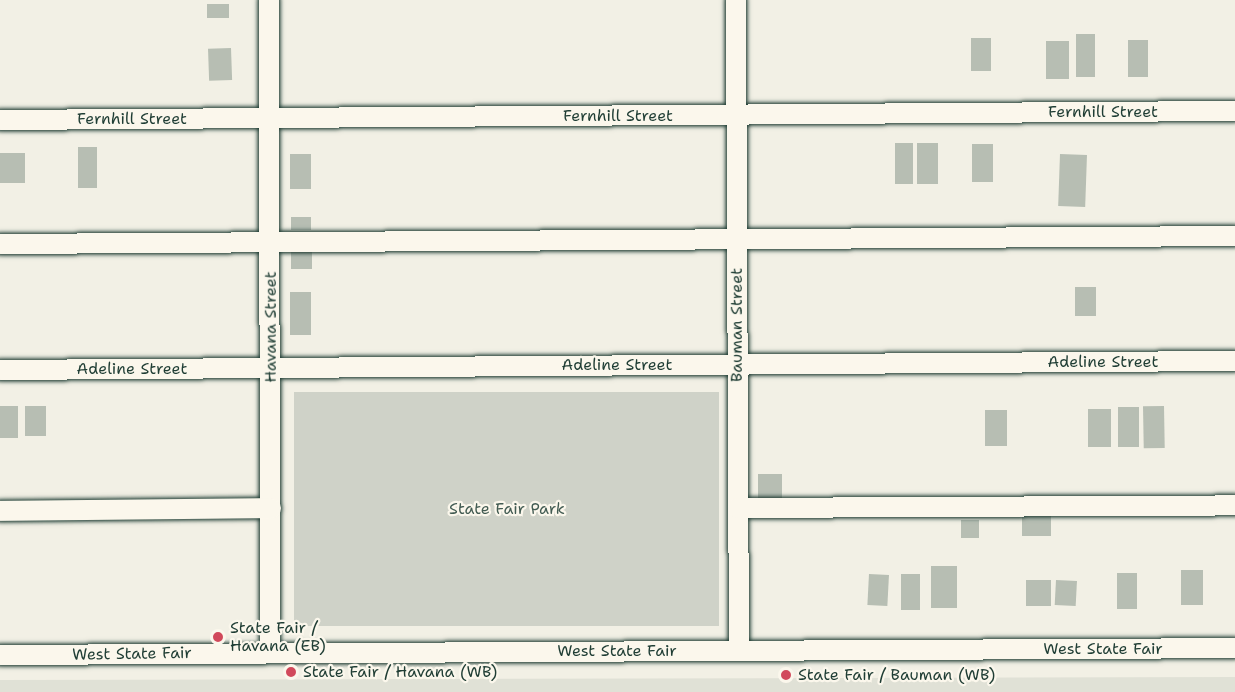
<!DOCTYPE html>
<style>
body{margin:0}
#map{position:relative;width:1235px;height:692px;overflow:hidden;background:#f2f0e5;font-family:"Shantell Sans",sans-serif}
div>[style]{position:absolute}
.built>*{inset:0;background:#e0e1d6}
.green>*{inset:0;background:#cfd2c8;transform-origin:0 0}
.building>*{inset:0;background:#b7beb3;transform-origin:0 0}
.roads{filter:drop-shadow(0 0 2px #1f3d34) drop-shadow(0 0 2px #1f3d34)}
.minor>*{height:20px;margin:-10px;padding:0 10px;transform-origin:10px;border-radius:10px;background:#fbf7ec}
.dots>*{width:16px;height:16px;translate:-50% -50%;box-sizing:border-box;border:3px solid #fbf7ec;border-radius:50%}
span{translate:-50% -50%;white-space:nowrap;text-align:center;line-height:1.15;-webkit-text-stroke:4.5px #fbf7ec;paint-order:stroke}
.street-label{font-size:16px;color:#1f3d34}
.park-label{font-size:16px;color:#425b52}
.poi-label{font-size:16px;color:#1f3d34}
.left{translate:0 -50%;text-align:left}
</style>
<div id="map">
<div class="built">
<i style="clip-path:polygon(1235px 677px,1235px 692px,0 692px,0 680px)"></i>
</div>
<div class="green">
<i style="left:294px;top:392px;width:425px;height:234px"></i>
</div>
<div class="building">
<i style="left:229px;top:4px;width:14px;height:22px;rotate:90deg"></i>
<i style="left:1076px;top:34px;width:19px;height:43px"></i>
<i style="left:971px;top:38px;width:20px;height:33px"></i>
<i style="left:1128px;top:40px;width:20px;height:37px"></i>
<i style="left:1046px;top:41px;width:23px;height:38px"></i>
<i style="left:231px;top:48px;width:32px;height:23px;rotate:88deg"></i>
<i style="left:895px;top:143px;width:18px;height:41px"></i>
<i style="left:917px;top:143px;width:21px;height:41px"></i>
<i style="left:972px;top:144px;width:21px;height:38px"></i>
<i style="left:97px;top:147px;width:41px;height:19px;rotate:90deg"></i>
<i style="left:25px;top:153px;width:30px;height:25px;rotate:90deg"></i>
<i style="left:290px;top:154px;width:21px;height:35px"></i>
<i style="left:1060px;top:154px;width:27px;height:52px;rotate:2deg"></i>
<i style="left:291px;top:217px;width:20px;height:13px"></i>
<i style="left:291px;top:251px;width:21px;height:18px"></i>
<i style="left:1075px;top:287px;width:21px;height:29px"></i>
<i style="left:290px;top:292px;width:21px;height:43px"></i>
<i style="left:0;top:406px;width:18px;height:32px"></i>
<i style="left:25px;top:406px;width:21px;height:30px"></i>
<i style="left:1164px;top:406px;width:42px;height:21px;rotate:89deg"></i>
<i style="left:1118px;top:407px;width:21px;height:40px"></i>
<i style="left:1088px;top:409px;width:23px;height:38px"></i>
<i style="left:985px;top:410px;width:22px;height:36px"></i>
<i style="left:758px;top:474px;width:24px;height:25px"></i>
<i style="left:1022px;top:516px;width:29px;height:20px"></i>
<i style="left:961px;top:520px;width:18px;height:18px"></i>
<i style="left:931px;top:566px;width:26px;height:42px"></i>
<i style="left:1181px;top:570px;width:22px;height:35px"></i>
<i style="left:1117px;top:573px;width:20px;height:36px"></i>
<i style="left:869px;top:574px;width:20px;height:31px;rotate:3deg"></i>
<i style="left:901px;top:574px;width:19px;height:36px"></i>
<i style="left:1026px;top:580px;width:25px;height:26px"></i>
<i style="left:1056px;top:580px;width:21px;height:25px;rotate:3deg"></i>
</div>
<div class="roads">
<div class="minor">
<i style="left:269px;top:0;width:653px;rotate:89.91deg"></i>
<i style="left:736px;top:0;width:650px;rotate:89.74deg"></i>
<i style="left:0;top:120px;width:1235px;rotate:-0.42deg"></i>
<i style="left:0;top:244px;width:1235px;rotate:-0.37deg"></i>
<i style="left:0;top:370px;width:1235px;rotate:-0.42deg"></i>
<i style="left:738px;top:508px;width:497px;rotate:-0.3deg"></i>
<i style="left:0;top:511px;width:271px;rotate:-0.6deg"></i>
<i style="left:0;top:655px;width:1235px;rotate:-0.32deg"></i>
</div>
</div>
<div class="dots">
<i style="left:218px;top:637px;background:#d1495b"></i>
<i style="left:291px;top:672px;background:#d1495b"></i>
<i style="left:786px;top:675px;background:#d1495b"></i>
</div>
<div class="street-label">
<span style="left:1103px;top:112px">Fernhill Street</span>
<span style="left:618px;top:116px">Fernhill Street</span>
<span style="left:132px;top:119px">Fernhill Street</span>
<span style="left:737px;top:325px;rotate:-90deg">Bauman Street</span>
<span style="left:271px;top:327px;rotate:-90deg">Havana Street</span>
<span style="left:1103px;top:362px">Adeline Street</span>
<span style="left:617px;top:365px">Adeline Street</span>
<span style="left:132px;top:369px">Adeline Street</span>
<span style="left:1103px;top:649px">West State Fair</span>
<span style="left:617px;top:651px">West State Fair</span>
<span style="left:132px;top:654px;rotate:-1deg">West State Fair</span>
</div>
<div class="park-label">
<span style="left:507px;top:509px">State Fair Park</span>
</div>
<div class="poi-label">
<span class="left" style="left:230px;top:637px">State Fair /<br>Havana (EB)</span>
<span class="left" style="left:303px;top:672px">State Fair / Havana (WB)</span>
<span class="left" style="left:798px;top:675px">State Fair / Bauman (WB)</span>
</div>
</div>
